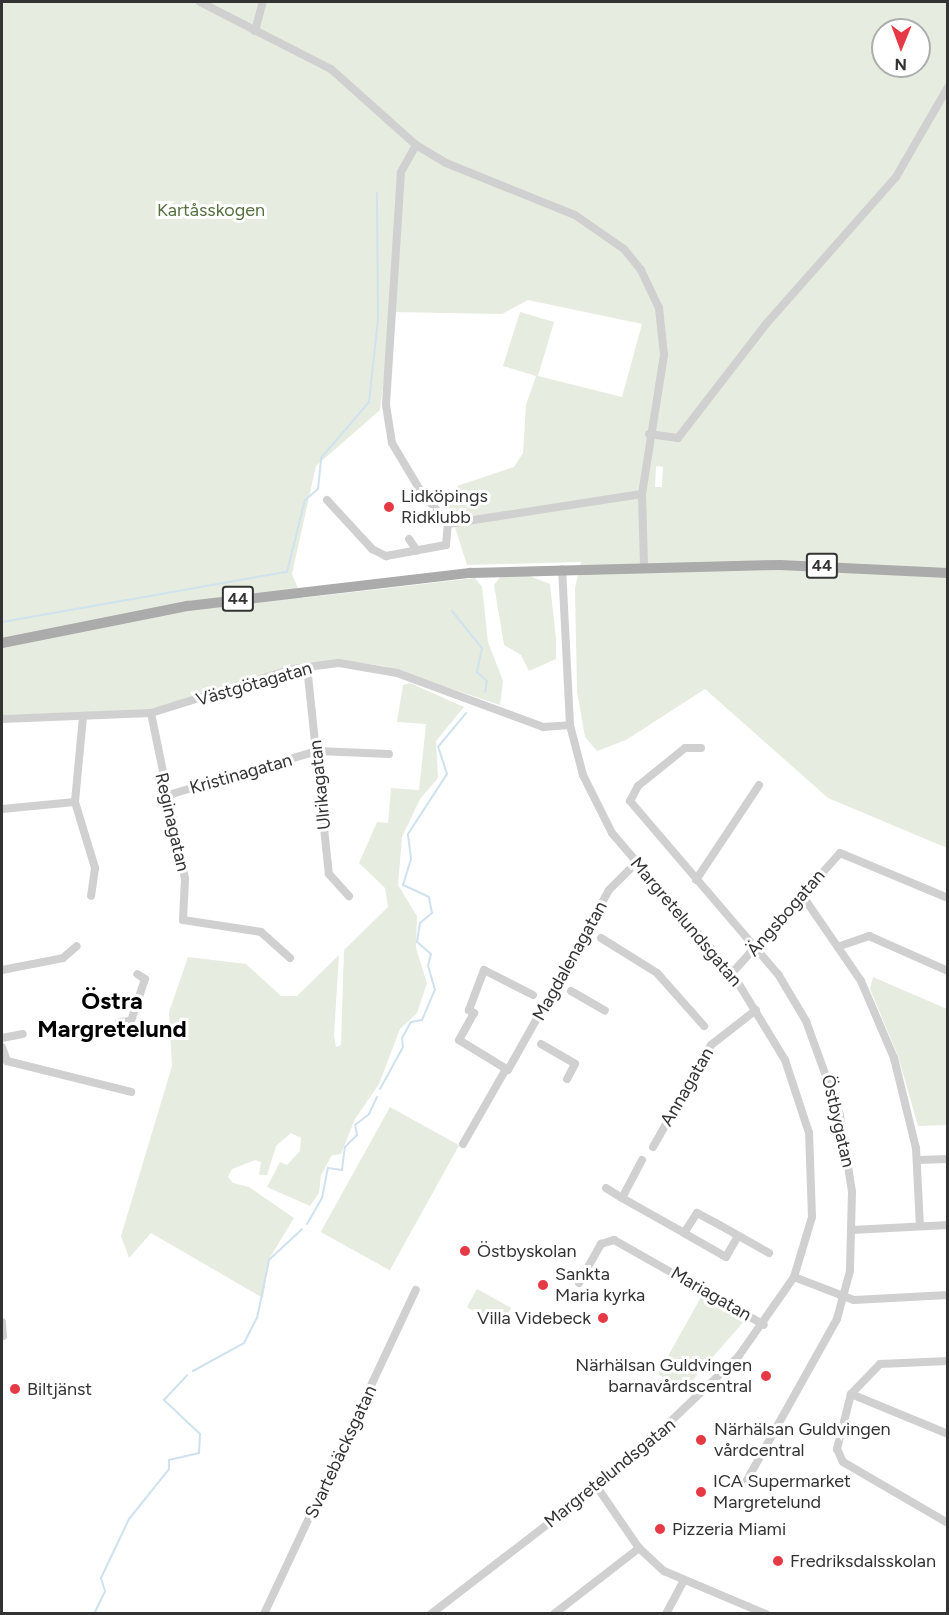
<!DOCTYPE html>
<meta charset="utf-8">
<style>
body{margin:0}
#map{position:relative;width:949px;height:1615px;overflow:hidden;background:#fff;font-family:Figtree,sans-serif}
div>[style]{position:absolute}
.green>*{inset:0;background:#e6ecdf;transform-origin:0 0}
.stream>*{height:2px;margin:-1px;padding:0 1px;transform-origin:1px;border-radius:1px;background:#cfe2ee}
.minor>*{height:8px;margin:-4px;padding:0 4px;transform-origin:4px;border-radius:4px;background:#d0d0d0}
.major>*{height:10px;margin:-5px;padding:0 5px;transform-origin:5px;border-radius:5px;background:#ababab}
.dots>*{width:16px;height:16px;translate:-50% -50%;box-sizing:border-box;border:3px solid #fff;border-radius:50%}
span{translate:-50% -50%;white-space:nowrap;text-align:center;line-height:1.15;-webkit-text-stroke:6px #fff;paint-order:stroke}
.shield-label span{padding:2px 4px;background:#fff;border:2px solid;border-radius:4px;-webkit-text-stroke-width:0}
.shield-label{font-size:16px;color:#333;font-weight:700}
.park-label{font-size:18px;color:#56703f}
.poi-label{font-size:18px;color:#333}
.left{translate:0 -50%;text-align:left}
.right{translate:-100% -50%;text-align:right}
.street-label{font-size:18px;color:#333}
.district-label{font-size:24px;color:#000;font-weight:700}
.frame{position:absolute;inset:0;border:3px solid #333;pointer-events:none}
.north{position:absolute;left:871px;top:18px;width:60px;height:60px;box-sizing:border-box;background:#fff;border:2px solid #adadad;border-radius:50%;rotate:181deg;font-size:16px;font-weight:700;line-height:24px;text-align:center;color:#333}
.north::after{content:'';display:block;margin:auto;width:21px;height:27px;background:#e63946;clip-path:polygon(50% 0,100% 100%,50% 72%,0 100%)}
</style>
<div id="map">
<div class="green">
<i style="clip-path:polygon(evenodd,2px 2px,947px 2px,947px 848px,828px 798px,705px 689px,626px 740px,597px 751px,585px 737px,577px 691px,575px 588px,581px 562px,467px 565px,449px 508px,457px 486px,514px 467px,523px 453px,526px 405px,536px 376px,503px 366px,520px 312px,554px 322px,538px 376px,622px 397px,642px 324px,528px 300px,502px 314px,393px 312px,380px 410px,316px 466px,292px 574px,302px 598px,475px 578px,482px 587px,488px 642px,503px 681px,500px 705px,384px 666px,339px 660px,292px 665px,150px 710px,2px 715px,2px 2px,883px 30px,919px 30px,919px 66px,883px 66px,883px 30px,2px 2px,656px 466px,663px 467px,662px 487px,655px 487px,656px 466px)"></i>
<i style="clip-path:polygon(527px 575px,550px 584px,556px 639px,556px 659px,529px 671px,521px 655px,504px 645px,494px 585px,500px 577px)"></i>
<i style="clip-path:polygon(410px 683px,464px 707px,436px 741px,438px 778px,420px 799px,402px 837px,398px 885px,417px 916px,416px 948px,427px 983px,417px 1013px,400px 1029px,379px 1084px,355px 1119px,341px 1154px,332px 1155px,321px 1175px,319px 1193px,310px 1206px,267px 1187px,280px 1162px,287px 1165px,300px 1151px,301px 1138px,291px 1133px,276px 1146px,267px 1175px,259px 1175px,261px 1162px,255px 1160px,232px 1169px,228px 1177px,233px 1183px,249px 1187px,294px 1218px,269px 1259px,263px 1298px,151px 1233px,129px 1258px,121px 1236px,172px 1066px,169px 1012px,188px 957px,246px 964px,281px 996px,297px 996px,339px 955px,334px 1035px,336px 1047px,341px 1045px,344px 950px,388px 907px,385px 888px,359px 863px,377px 822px,388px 823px,391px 788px,419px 790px,426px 724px,397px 722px,403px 685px)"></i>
<i style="clip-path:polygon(873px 977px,947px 1009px,947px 1125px,918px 1126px,898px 1056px,870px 989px)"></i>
<i style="left:390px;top:1107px;width:79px;height:143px;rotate:29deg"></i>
<i style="left:477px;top:1289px;width:39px;height:21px;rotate:29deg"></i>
<i style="clip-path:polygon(701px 1297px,722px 1302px,746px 1319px,684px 1390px,658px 1374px)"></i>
</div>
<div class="stream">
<i style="left:452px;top:611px;width:48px;rotate:51deg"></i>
<i style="left:482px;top:648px;width:25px;rotate:102deg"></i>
<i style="left:477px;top:672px;width:13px;rotate:42deg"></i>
<i style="left:487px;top:681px;width:11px;rotate:100deg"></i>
<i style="left:2px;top:622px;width:289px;rotate:-10deg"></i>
<i style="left:287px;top:572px;width:74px;rotate:-76deg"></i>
<i style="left:305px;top:500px;width:17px;rotate:-40deg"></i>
<i style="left:318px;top:489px;width:31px;rotate:-84deg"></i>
<i style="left:321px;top:458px;width:74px;rotate:-49.4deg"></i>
<i style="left:369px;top:402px;width:83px;rotate:-83.8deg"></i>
<i style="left:378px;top:319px;width:126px;rotate:-90.5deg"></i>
<i style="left:380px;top:1089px;width:48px;rotate:-61.3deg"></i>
<i style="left:403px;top:1047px;width:9px;rotate:-96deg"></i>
<i style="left:402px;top:1038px;width:18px;rotate:-61deg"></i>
<i style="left:411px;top:1022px;width:11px;rotate:-10deg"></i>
<i style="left:422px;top:1020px;width:33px;rotate:-67deg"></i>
<i style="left:435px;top:990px;width:25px;rotate:-106deg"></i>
<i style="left:428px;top:966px;width:12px;rotate:-76deg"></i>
<i style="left:431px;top:954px;width:18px;rotate:-139deg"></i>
<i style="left:417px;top:942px;width:19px;rotate:-81deg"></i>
<i style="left:420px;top:923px;width:16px;rotate:-40deg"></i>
<i style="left:432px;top:913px;width:16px;rotate:-101deg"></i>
<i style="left:429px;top:897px;width:29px;rotate:-155deg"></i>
<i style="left:403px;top:885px;width:27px;rotate:-73deg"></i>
<i style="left:411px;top:859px;width:25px;rotate:-97deg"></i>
<i style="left:408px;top:834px;width:72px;rotate:-57deg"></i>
<i style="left:447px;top:774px;width:28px;rotate:-108deg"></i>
<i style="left:438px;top:747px;width:44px;rotate:-50.5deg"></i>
<i style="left:307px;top:1224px;width:30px;rotate:-60deg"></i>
<i style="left:322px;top:1198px;width:31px;rotate:-79deg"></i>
<i style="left:328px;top:1168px;width:14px;rotate:8deg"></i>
<i style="left:342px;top:1170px;width:23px;rotate:-83deg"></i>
<i style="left:345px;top:1147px;width:17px;rotate:-45deg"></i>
<i style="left:357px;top:1135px;width:10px;rotate:-101deg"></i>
<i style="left:355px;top:1125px;width:18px;rotate:-38deg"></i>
<i style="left:369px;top:1114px;width:19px;rotate:-65deg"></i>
<i style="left:193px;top:1371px;width:58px;rotate:-28.8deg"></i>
<i style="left:244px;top:1343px;width:28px;rotate:-63deg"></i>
<i style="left:257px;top:1318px;width:59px;rotate:-78.3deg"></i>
<i style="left:269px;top:1260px;width:45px;rotate:-43.2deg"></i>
<i style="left:94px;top:1614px;width:25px;rotate:-64deg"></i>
<i style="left:105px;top:1591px;width:14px;rotate:-107deg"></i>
<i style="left:101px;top:1578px;width:65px;rotate:-64.6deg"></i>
<i style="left:129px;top:1519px;width:64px;rotate:-51.3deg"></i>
<i style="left:169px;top:1469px;width:9px;rotate:-90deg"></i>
<i style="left:169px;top:1460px;width:31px;rotate:-13deg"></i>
<i style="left:199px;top:1453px;width:19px;rotate:-87deg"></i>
<i style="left:200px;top:1434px;width:50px;rotate:-136.6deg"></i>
<i style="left:164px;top:1400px;width:34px;rotate:-47deg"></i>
</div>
<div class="minor">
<i style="left:200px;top:2px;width:147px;rotate:27.1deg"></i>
<i style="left:331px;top:69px;width:114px;rotate:41.8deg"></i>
<i style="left:416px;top:145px;width:35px;rotate:31deg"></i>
<i style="left:446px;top:163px;width:139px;rotate:22deg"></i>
<i style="left:575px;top:215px;width:60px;rotate:34.8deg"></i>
<i style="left:624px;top:249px;width:27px;rotate:51deg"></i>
<i style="left:641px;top:270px;width:42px;rotate:64.7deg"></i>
<i style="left:659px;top:308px;width:47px;rotate:83.9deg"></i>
<i style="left:664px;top:355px;width:141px;rotate:99deg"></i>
<i style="left:642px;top:494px;width:73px;rotate:88.4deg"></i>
<i style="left:255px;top:31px;width:30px;rotate:-75deg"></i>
<i style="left:416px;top:145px;width:31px;rotate:119deg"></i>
<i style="left:401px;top:172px;width:233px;rotate:93.7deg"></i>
<i style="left:386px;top:405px;width:38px;rotate:81deg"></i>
<i style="left:392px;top:443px;width:55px;rotate:59.2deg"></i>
<i style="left:420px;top:490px;width:44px;rotate:50.5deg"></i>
<i style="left:448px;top:524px;width:196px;rotate:-8.8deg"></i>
<i style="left:649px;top:434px;width:29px;rotate:8deg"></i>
<i style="left:678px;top:438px;width:144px;rotate:-52.3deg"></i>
<i style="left:766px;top:324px;width:196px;rotate:-48.5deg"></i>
<i style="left:896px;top:177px;width:104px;rotate:-60deg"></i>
<i style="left:327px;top:500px;width:67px;rotate:47.4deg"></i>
<i style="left:372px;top:549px;width:16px;rotate:27deg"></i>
<i style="left:386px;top:556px;width:61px;rotate:-10.4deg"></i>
<i style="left:446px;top:545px;width:21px;rotate:-85deg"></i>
<i style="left:409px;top:539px;width:14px;rotate:56deg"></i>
<i style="left:307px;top:666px;width:209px;rotate:84deg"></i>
<i style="left:329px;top:874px;width:30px;rotate:48deg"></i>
<i style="left:151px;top:713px;width:169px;rotate:78.4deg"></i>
<i style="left:185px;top:879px;width:41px;rotate:92.8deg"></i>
<i style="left:183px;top:920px;width:79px;rotate:8.7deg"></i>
<i style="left:261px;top:932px;width:39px;rotate:42deg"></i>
<i style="left:83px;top:717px;width:85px;rotate:95.4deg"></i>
<i style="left:75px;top:802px;width:69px;rotate:73.1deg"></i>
<i style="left:95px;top:868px;width:28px;rotate:98deg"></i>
<i style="left:2px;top:719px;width:149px;rotate:-2.3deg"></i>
<i style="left:151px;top:713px;width:148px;rotate:-17.3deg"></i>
<i style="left:292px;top:669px;width:47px;rotate:-7.3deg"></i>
<i style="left:339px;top:663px;width:59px;rotate:9.8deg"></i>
<i style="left:397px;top:673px;width:156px;rotate:20.3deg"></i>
<i style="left:543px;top:727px;width:27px;rotate:-4deg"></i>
<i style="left:701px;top:748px;width:16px;rotate:180deg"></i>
<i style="left:685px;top:748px;width:60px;rotate:141deg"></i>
<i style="left:638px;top:786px;width:17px;rotate:118deg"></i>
<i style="left:630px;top:801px;width:228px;rotate:49.5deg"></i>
<i style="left:778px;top:974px;width:55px;rotate:59.2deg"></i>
<i style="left:806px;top:1021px;width:100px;rotate:70.1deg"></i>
<i style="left:840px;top:1115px;width:78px;rotate:81.1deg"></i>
<i style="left:852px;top:1192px;width:79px;rotate:91.5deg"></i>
<i style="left:850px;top:1271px;width:50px;rotate:105.2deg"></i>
<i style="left:837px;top:1319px;width:187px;rotate:119.2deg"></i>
<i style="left:165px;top:796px;width:159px;rotate:-16.5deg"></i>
<i style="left:317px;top:751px;width:72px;rotate:2.4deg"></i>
<i style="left:2px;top:809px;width:73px;rotate:-5.5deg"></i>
<i style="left:696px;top:880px;width:114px;rotate:-56.4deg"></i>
<i style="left:802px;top:895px;width:104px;rotate:55.5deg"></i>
<i style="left:861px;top:981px;width:84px;rotate:66.8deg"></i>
<i style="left:894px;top:1058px;width:93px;rotate:76.3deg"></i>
<i style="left:916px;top:1148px;width:78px;rotate:87.1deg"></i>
<i style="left:601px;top:938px;width:66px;rotate:32deg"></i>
<i style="left:657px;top:973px;width:71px;rotate:48.4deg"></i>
<i style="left:840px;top:946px;width:31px;rotate:-19deg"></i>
<i style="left:869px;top:936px;width:86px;rotate:23.9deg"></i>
<i style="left:2px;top:970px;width:62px;rotate:-11.1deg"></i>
<i style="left:63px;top:958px;width:18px;rotate:-41deg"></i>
<i style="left:732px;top:973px;width:161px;rotate:-48deg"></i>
<i style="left:840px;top:853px;width:117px;rotate:22.6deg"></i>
<i style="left:571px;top:991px;width:39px;rotate:30deg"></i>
<i style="left:533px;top:995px;width:55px;rotate:-153deg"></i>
<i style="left:484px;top:970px;width:43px;rotate:110.6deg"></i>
<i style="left:469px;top:1010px;width:6px;rotate:31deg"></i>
<i style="left:474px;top:1013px;width:31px;rotate:119deg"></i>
<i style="left:459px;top:1040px;width:57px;rotate:31.5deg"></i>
<i style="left:508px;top:1070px;width:206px;rotate:-60.7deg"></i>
<i style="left:609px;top:890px;width:38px;rotate:-45deg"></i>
<i style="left:119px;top:1022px;width:12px;rotate:-5deg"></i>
<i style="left:131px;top:1021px;width:44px;rotate:-71.6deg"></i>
<i style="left:145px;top:979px;width:9px;rotate:-148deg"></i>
<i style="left:2px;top:1038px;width:21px;rotate:-11deg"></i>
<i style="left:541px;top:1044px;width:39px;rotate:30deg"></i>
<i style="left:575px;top:1064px;width:17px;rotate:118deg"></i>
<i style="left:2px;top:1047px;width:15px;rotate:70deg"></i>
<i style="left:7px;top:1061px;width:128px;rotate:14deg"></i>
<i style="left:463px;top:1144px;width:86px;rotate:-60.2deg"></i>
<i style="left:653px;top:1147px;width:117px;rotate:-60.4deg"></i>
<i style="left:711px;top:1045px;width:57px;rotate:-37.9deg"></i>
<i style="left:642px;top:1160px;width:43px;rotate:117.8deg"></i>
<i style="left:622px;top:1198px;width:71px;rotate:29.4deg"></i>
<i style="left:918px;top:1160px;width:30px;rotate:-2deg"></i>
<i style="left:606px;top:1188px;width:19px;rotate:32deg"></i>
<i style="left:852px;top:1230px;width:96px;rotate:-3deg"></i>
<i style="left:738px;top:1236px;width:24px;rotate:120deg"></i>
<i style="left:726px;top:1257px;width:48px;rotate:-150.3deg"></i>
<i style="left:684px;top:1233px;width:24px;rotate:-57deg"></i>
<i style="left:697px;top:1213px;width:21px;rotate:28deg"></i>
<i style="left:716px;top:1223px;width:61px;rotate:29.5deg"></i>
<i style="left:794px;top:1277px;width:64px;rotate:21deg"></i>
<i style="left:854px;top:1300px;width:94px;rotate:-3deg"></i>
<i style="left:579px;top:1283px;width:45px;rotate:-60.6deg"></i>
<i style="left:601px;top:1244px;width:14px;rotate:-17deg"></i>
<i style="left:614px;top:1240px;width:172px;rotate:29.5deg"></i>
<i style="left:2px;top:1322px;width:14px;rotate:86deg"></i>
<i style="left:948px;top:1361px;width:68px;rotate:177.5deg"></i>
<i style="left:880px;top:1364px;width:42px;rotate:134deg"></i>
<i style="left:851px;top:1394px;width:57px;rotate:104.3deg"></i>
<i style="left:837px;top:1449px;width:14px;rotate:65deg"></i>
<i style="left:843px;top:1462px;width:121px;rotate:30.2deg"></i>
<i style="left:851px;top:1394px;width:105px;rotate:22.4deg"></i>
<i style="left:597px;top:1487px;width:74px;rotate:55.5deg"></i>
<i style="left:639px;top:1548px;width:34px;rotate:43deg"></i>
<i style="left:664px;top:1571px;width:111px;rotate:22.9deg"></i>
<i style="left:264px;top:1614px;width:358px;rotate:-64.9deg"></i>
<i style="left:431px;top:1614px;width:246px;rotate:-37.6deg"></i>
<i style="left:626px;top:1464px;width:155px;rotate:-43.7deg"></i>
<i style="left:738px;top:1357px;width:98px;rotate:-55deg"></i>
<i style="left:794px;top:1277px;width:63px;rotate:-73.3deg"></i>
<i style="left:812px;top:1217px;width:84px;rotate:-92deg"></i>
<i style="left:809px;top:1133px;width:77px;rotate:-108.2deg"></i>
<i style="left:785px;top:1060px;width:102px;rotate:-121.3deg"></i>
<i style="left:732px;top:973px;width:184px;rotate:-130.6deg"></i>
<i style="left:612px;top:833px;width:65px;rotate:-116.6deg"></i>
<i style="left:583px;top:775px;width:52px;rotate:-104.6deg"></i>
<i style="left:570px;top:725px;width:156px;rotate:-92.9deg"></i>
<i style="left:554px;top:1614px;width:108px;rotate:-37.8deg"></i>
<i style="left:666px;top:1614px;width:36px;rotate:-62deg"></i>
</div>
<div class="major">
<i style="left:2px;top:643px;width:190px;rotate:-11.3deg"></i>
<i style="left:188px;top:606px;width:284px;rotate:-6.7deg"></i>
<i style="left:470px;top:573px;width:310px;rotate:-1.5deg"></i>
<i style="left:780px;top:565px;width:168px;rotate:2.7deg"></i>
</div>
<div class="dots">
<i style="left:389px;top:507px;background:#e63946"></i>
<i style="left:465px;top:1251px;background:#e63946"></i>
<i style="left:543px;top:1285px;background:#e63946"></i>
<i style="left:603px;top:1318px;background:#e63946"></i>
<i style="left:766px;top:1376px;background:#e63946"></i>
<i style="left:15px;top:1389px;background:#e63946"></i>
<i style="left:701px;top:1440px;background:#e63946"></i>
<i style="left:701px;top:1492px;background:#e63946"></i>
<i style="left:660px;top:1529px;background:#e63946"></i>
<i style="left:778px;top:1561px;background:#e63946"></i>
</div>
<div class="shield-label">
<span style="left:822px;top:566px">44</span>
<span style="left:238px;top:599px">44</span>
</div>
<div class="park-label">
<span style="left:211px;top:210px">Kartåsskogen</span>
</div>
<div class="poi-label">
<span class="left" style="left:401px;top:507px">Lidköpings<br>Ridklubb</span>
<span class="left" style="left:477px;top:1251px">Östbyskolan</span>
<span class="left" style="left:555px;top:1285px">Sankta<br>Maria kyrka</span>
<span class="right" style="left:591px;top:1318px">Villa Videbeck</span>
<span class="right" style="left:752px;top:1376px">Närhälsan Guldvingen<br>barnavårdscentral</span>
<span class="left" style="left:27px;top:1389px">Biltjänst</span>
<span class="left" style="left:714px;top:1440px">Närhälsan Guldvingen<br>vårdcentral</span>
<span class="left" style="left:713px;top:1492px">ICA Supermarket<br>Margretelund</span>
<span class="left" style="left:672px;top:1529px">Pizzeria Miami</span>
<span class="left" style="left:790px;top:1561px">Fredriksdalsskolan</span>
</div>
<div class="street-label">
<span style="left:254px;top:684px;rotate:-16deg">Västgötagatan</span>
<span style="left:241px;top:774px;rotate:-16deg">Kristinagatan</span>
<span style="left:320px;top:785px;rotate:-96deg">Ulrikagatan</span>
<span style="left:172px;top:822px;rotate:77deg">Reginagatan</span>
<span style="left:786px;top:913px;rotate:-49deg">Ängsbogatan</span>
<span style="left:686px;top:922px;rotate:50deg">Margretelundsgatan</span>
<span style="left:570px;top:961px;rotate:-61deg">Magdalenagatan</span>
<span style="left:687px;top:1087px;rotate:-60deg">Annagatan</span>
<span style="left:838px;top:1121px;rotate:77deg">Östbygatan</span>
<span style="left:711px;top:1294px;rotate:30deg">Mariagatan</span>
<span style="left:341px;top:1452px;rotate:-65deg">Svartebäcksgatan</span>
<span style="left:610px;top:1473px;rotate:-39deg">Margretelundsgatan</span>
</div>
<div class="district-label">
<span style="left:112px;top:1015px">Östra<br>Margretelund</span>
</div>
<div class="frame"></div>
<div class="north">N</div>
</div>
